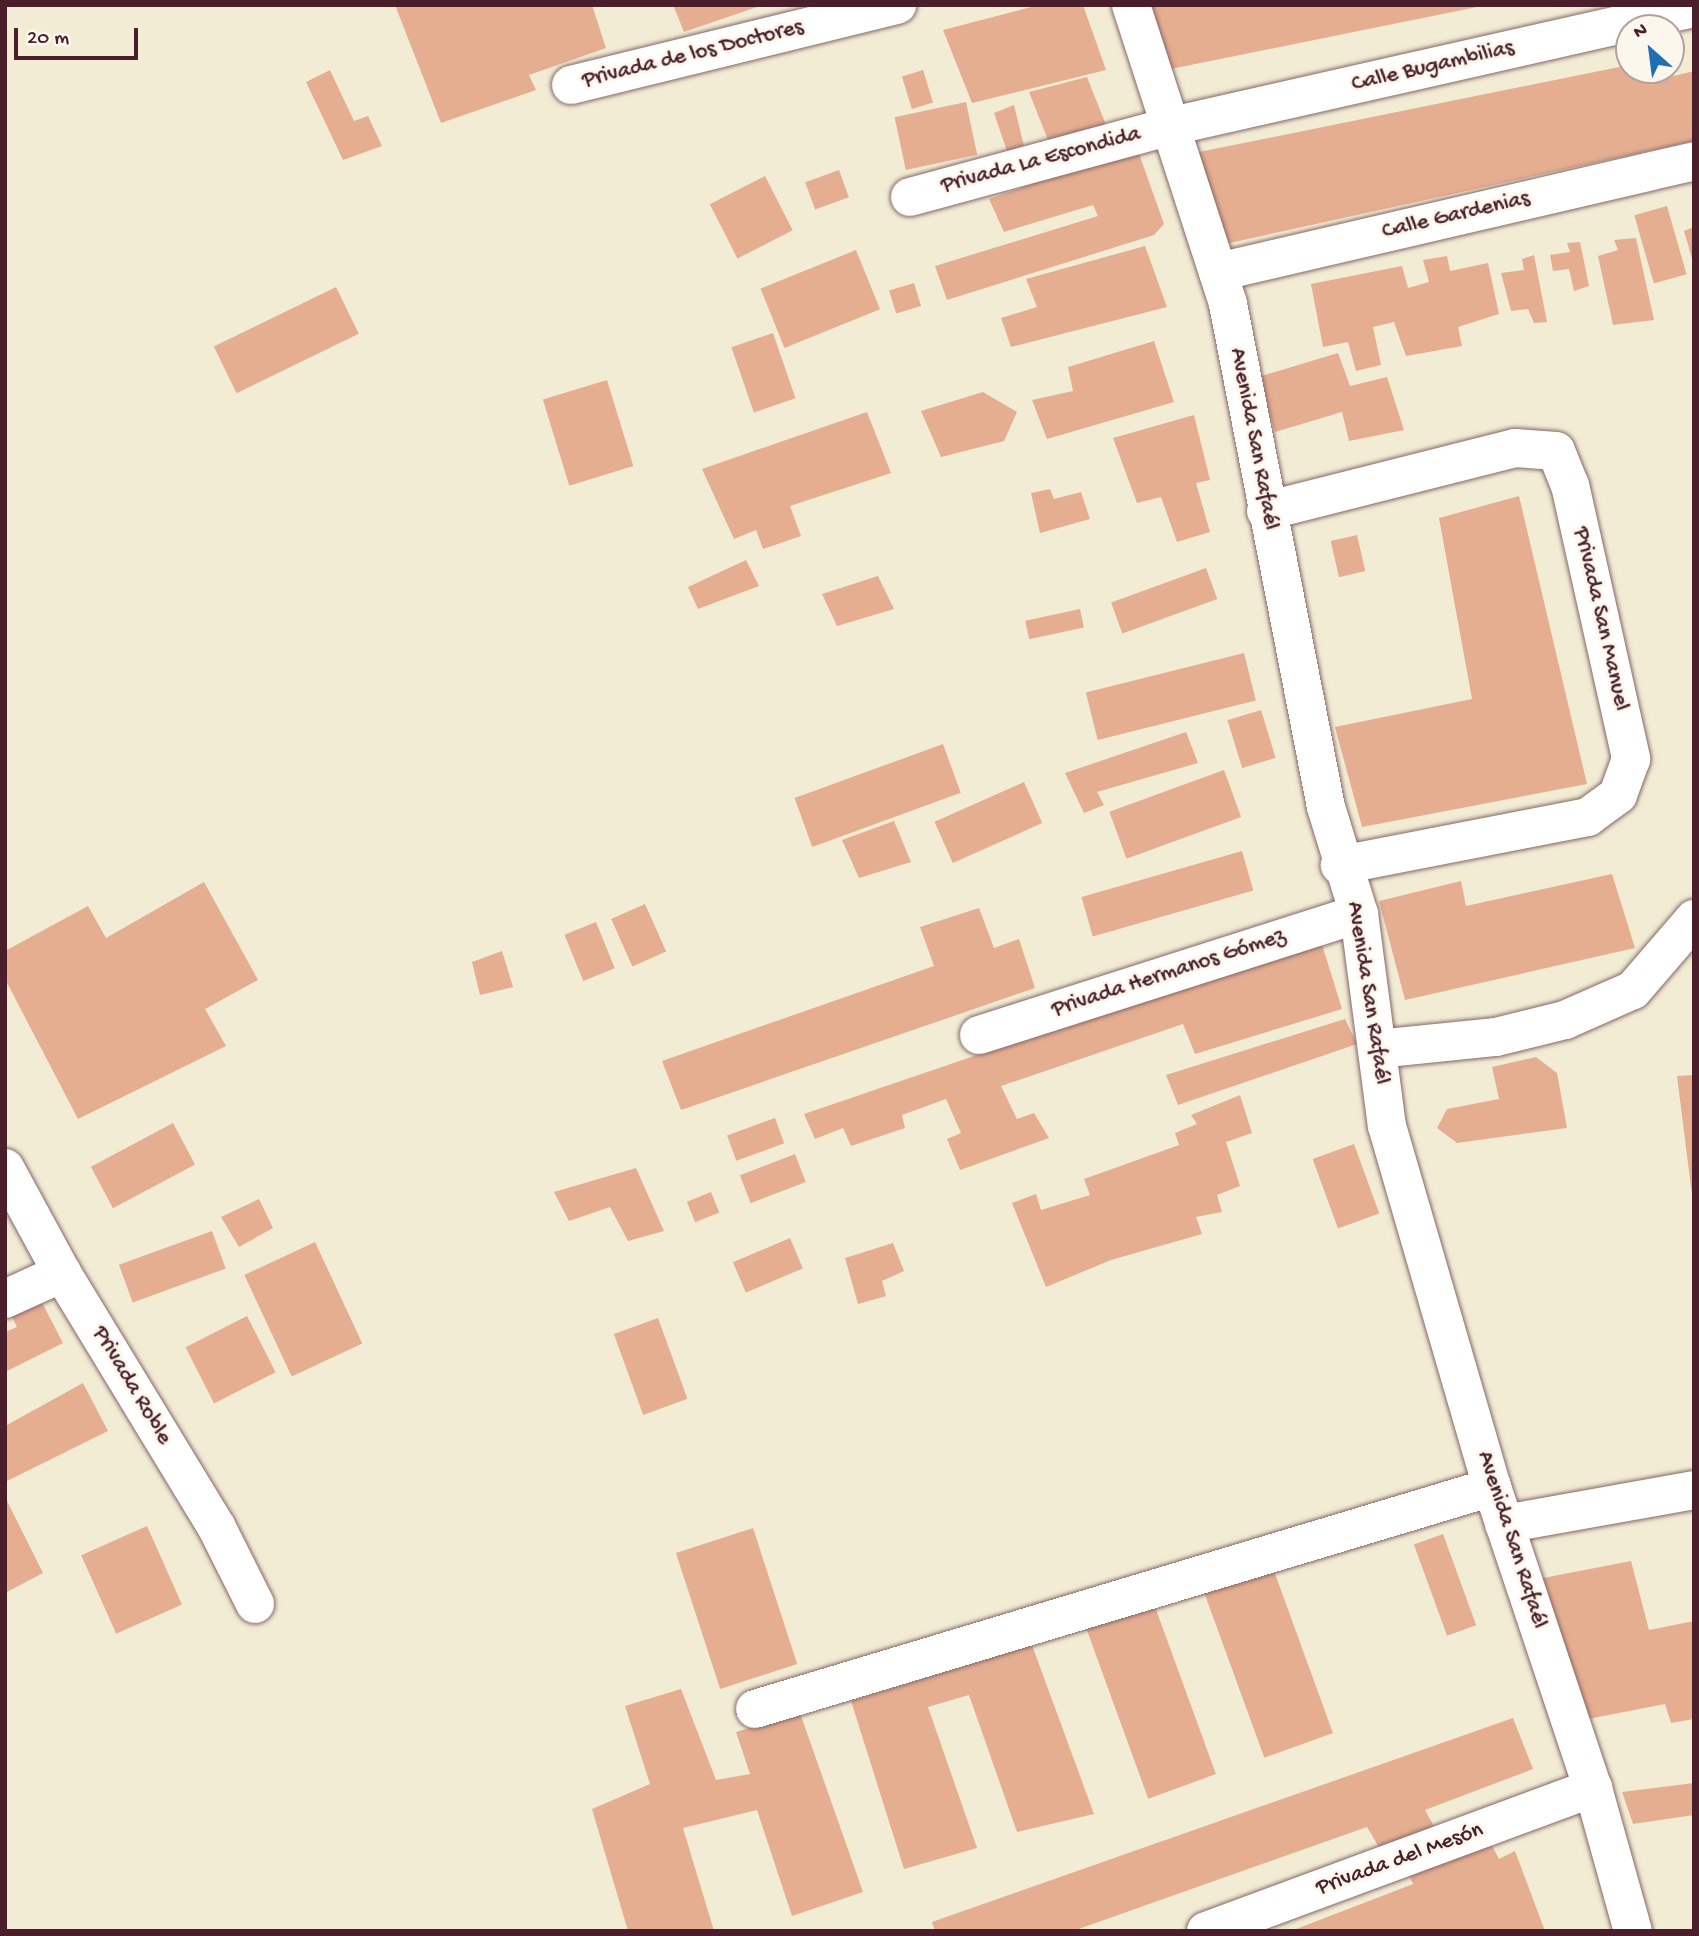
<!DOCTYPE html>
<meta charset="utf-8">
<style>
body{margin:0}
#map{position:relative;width:1699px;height:1936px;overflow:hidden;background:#f2ecd5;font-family:"Gochi Hand",sans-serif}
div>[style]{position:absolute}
.building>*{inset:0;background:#e5ae91;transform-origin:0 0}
.roads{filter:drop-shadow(0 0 2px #856766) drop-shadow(0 0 2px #856766)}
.street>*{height:38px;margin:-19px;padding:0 19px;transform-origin:19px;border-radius:19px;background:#fff}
span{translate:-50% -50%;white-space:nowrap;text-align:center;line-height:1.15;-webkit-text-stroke:6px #fbf7ec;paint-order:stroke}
.street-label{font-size:23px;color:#4a1f2b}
.frame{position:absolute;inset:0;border:7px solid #4a1f2b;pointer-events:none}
.north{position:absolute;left:1615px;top:14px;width:70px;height:70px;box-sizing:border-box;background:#fbf7ec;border:2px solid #b4a19f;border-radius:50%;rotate:332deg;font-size:19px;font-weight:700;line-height:28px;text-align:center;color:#4a1f2b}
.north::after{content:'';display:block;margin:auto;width:24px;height:32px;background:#1f6fb2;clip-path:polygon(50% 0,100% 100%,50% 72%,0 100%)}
.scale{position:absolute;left:14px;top:28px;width:124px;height:32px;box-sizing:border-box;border:4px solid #4a1f2b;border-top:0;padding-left:9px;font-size:21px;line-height:24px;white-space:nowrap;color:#4a1f2b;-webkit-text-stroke:5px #fbf7ec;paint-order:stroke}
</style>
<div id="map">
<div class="building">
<i style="clip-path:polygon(395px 5px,592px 5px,606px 48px,529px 75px,536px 90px,441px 123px)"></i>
<i style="clip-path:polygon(673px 5px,760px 5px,760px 6px,684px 32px)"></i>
<i style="clip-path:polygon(1039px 5px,1083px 5px,1106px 70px,972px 103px,943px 30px)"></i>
<i style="clip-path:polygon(1142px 5px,1482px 5px,1482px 6px,1156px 72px)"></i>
<i style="clip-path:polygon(1629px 65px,1629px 70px,1672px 70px,1674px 76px,1694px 71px,1694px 141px,1225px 244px,1199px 152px)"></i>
<i style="clip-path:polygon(330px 70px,354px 121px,368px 116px,382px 146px,343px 160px,306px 82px)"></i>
<i style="left:923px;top:70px;width:34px;height:22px;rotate:73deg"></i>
<i style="clip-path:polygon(1087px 77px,1106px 125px,1048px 140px,1029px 92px)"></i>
<i style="left:966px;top:102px;width:54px;height:73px;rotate:78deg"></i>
<i style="clip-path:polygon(1014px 105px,1024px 146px,1007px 151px,994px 113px)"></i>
<i style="clip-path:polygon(1137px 148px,1164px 224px,1154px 235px,947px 300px,935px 266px,1098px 216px,1093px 205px,1004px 232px,989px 199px)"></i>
<i style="left:839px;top:170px;width:29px;height:36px;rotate:70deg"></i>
<i style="left:765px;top:176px;width:61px;height:62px;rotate:63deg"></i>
<i style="left:1667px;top:206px;width:71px;height:34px;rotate:74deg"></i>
<i style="clip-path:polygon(1694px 227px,1694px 262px,1693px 262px,1684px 231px)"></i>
<i style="clip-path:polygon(1636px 238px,1654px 320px,1613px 325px,1598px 256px,1618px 250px,1614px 240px)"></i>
<i style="clip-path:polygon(1580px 242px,1589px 286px,1574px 291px,1569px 269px,1553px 271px,1550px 255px,1570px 252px,1567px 243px)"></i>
<i style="clip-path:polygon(1145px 246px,1167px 307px,1011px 347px,1001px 318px,1037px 307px,1026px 279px)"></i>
<i style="left:856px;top:250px;width:64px;height:103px;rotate:68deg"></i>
<i style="clip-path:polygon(1534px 255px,1547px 322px,1534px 323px,1528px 309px,1511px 311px,1501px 273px,1524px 270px,1522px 259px)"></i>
<i style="clip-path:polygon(1447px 256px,1450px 271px,1488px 263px,1499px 314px,1458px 327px,1462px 346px,1406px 356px,1394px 322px,1373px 327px,1381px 365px,1356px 371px,1348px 342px,1323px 347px,1311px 284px,1402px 266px,1408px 288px,1429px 282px,1423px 260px)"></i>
<i style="left:914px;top:283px;width:24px;height:26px;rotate:73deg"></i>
<i style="left:336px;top:287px;width:52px;height:136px;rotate:64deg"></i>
<i style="left:773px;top:333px;width:69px;height:44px;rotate:71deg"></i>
<i style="clip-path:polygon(1154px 341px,1174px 402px,1047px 439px,1032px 400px,1073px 391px,1068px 367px)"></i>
<i style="clip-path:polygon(1338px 353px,1350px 386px,1387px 377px,1404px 430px,1349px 441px,1342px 412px,1275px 432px,1258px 377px)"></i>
<i style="left:607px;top:380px;width:90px;height:67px;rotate:73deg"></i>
<i style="clip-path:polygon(983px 392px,1017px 412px,1004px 441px,941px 457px,921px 411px)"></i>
<i style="clip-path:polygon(867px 412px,891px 473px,790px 506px,801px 536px,763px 549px,756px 530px,734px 539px,702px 469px)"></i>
<i style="clip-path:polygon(1194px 415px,1210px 480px,1196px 483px,1210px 532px,1177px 542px,1161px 497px,1137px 503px,1113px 438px)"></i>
<i style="clip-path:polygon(1050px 489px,1054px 499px,1081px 492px,1090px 519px,1040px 533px,1031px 493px)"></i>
<i style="clip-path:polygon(1519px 496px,1587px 784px,1362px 827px,1335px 727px,1472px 699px,1439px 518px)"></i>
<i style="left:1357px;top:535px;width:37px;height:27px;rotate:77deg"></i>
<i style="clip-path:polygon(746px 560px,759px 586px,698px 609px,688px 587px)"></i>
<i style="left:1206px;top:568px;width:33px;height:101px;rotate:70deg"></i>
<i style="clip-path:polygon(878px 576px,894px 609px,837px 626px,822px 594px)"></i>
<i style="left:1080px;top:609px;width:19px;height:56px;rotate:78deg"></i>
<i style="left:1244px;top:653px;width:49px;height:163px;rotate:76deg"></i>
<i style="left:1261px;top:710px;width:50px;height:35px;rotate:73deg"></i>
<i style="clip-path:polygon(1186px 732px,1198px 763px,1097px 792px,1104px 805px,1084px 813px,1065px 773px)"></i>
<i style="left:943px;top:744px;width:52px;height:158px;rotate:70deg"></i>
<i style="left:1224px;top:770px;width:50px;height:122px;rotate:70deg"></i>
<i style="left:1024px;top:782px;width:45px;height:98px;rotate:66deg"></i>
<i style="clip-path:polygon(894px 821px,911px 862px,859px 878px,842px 840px)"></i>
<i style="left:1242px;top:851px;width:41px;height:167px;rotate:74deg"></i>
<i style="clip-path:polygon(1612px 874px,1635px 948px,1405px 1000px,1379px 901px,1461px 881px,1466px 906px)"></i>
<i style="clip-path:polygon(204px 882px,258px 980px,205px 1009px,226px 1046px,78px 1119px,5px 979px,5px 951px,88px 906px,106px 938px)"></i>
<i style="left:645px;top:904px;width:52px;height:37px;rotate:66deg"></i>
<i style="clip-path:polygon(979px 908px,994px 948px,1019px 939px,1035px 988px,681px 1110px,662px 1061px,934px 966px,920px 927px)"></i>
<i style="left:596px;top:922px;width:50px;height:34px;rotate:68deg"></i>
<i style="clip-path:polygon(1320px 938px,1342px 1009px,1195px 1054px,1183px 1024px,1001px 1086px,1017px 1119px,1034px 1113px,1049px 1138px,960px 1170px,947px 1139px,961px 1133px,946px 1099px,902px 1115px,905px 1128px,851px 1146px,843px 1128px,815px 1139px,804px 1114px)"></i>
<i style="clip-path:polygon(502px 951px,513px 987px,480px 995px,472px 962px)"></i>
<i style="clip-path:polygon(1345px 1019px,1357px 1044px,1178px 1105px,1166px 1075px)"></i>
<i style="clip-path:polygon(1536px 1057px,1557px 1073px,1567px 1128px,1457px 1143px,1437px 1128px,1447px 1109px,1499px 1099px,1492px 1067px)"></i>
<i style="clip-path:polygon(1694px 1075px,1694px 1195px,1692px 1195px,1677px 1076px)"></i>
<i style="clip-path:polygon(1240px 1095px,1252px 1133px,1226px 1142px,1240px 1186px,1217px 1195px,1222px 1212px,1196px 1217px,1202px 1234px,1111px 1260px,1046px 1287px,1012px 1203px,1036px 1194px,1041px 1210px,1090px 1195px,1084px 1179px,1179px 1145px,1175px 1133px,1197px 1124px,1191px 1115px)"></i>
<i style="left:775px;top:1118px;width:27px;height:51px;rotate:70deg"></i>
<i style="left:173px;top:1123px;width:47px;height:93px;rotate:62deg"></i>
<i style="left:1354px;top:1144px;width:74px;height:44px;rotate:70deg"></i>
<i style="left:795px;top:1154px;width:30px;height:59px;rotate:69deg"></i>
<i style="clip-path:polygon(636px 1168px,664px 1231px,628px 1241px,610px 1207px,569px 1221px,554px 1192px)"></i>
<i style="left:711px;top:1192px;width:22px;height:26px;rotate:68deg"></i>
<i style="clip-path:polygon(259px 1199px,273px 1228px,239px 1247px,221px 1217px)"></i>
<i style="left:212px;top:1231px;width:40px;height:99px;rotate:70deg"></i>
<i style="left:790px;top:1238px;width:33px;height:62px;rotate:67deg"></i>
<i style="left:315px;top:1242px;width:112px;height:78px;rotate:65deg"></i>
<i style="clip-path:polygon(893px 1243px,904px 1271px,882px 1281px,886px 1296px,858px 1304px,845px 1258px)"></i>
<i style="clip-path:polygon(37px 1293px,63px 1343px,5px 1372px,5px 1332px,17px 1327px,7px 1307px)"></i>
<i style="left:247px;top:1316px;width:63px;height:69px;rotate:63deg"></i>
<i style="left:658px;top:1318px;width:86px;height:47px;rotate:70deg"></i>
<i style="clip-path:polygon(83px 1383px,108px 1431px,5px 1482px,5px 1426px)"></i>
<i style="clip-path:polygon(5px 1497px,43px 1573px,5px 1593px)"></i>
<i style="left:147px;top:1526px;width:86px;height:72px;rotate:66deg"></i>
<i style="left:753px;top:1528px;width:143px;height:81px;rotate:72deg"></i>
<i style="left:1443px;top:1534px;width:97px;height:31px;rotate:70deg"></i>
<i style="left:1270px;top:1560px;width:184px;height:73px;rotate:70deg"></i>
<i style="clip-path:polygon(1631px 1561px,1649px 1630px,1694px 1621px,1694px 1719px,1671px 1723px,1665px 1704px,1588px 1719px,1543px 1578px)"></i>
<i style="left:1154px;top:1604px;width:181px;height:72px;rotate:70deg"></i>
<i style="clip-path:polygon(1032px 1645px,1094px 1814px,1017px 1832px,969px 1695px,928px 1707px,977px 1848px,904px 1869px,851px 1701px)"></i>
<i style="clip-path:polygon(681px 1689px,716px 1780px,750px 1774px,736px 1732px,800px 1713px,863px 1892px,792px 1916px,757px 1810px,683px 1828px,714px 1931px,628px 1931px,592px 1809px,650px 1784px,625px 1706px)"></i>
<i style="clip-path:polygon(1513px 1718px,1533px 1769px,1425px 1810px,1435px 1828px,1380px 1849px,1367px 1827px,1073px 1931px,935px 1931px,932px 1922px)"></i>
<i style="clip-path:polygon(1694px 1783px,1694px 1815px,1633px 1824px,1622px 1792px)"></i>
<i style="clip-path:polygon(1489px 1840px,1499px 1859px,1515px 1851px,1545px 1931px,1291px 1931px,1413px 1884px,1406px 1869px)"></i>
</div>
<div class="roads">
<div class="street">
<i style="left:1131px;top:5px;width:314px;rotate:72deg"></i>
<i style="left:1228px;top:304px;width:512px;rotate:78.98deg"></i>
<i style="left:1326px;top:807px;width:112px;rotate:72.9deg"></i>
<i style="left:1359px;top:914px;width:214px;rotate:82.5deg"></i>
<i style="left:1387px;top:1126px;width:376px;rotate:73.8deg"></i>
<i style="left:1492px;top:1487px;width:317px;rotate:71.5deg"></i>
<i style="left:1593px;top:1788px;width:148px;rotate:74.4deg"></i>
<i style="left:571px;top:85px;width:336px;rotate:-13.8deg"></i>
<i style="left:910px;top:197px;width:271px;rotate:-15.2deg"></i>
<i style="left:1172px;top:126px;width:535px;rotate:-12.74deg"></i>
<i style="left:1218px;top:272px;width:489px;rotate:-13.1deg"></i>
<i style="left:1266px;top:511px;width:257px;rotate:-14.2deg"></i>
<i style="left:1515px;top:448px;width:41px;rotate:4.2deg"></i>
<i style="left:1556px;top:451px;width:37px;rotate:68deg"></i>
<i style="left:1570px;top:485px;width:281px;rotate:77.4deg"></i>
<i style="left:1631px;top:759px;width:38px;rotate:110deg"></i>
<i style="left:1618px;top:795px;width:37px;rotate:144deg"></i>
<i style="left:1588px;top:817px;width:253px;rotate:169deg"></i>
<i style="left:979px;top:1035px;width:399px;rotate:-17.7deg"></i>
<i style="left:1377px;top:1049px;width:120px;rotate:-5.8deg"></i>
<i style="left:1496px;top:1037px;width:71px;rotate:-13.8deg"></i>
<i style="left:1565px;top:1020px;width:74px;rotate:-23.8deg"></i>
<i style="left:1633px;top:990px;width:94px;rotate:-49.3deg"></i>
<i style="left:5px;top:1168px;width:119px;rotate:61.5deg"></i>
<i style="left:62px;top:1273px;width:298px;rotate:58.7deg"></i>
<i style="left:217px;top:1528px;width:85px;rotate:63.4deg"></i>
<i style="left:5px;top:1299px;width:63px;rotate:-24.5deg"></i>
<i style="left:1504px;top:1524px;width:193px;rotate:-10.1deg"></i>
<i style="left:755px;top:1709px;width:770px;rotate:-16.76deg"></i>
<i style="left:1206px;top:1931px;width:413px;rotate:-20.3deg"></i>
</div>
</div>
<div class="street-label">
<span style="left:693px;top:55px;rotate:-14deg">Privada de los Doctores</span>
<span style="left:1433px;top:67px;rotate:-13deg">Calle Bugambilias</span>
<span style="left:1041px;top:161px;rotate:-15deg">Privada La Escondida</span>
<span style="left:1456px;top:216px;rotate:-13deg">Calle Gardenias</span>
<span style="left:1253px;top:439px;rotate:79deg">Avenida San Rafaél</span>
<span style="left:1600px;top:619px;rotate:77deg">Privada San Manuel</span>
<span style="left:1169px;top:974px;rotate:-18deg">Privada Hermanos Gómez</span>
<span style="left:1367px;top:993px;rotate:81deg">Avenida San Rafaél</span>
<span style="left:131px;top:1386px;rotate:59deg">Privada Roble</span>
<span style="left:1511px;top:1540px;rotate:72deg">Avenida San Rafaél</span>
<span style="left:1400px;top:1860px;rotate:-20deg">Privada del Mesón</span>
</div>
<div class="frame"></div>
<div class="north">N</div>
<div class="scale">20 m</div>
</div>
